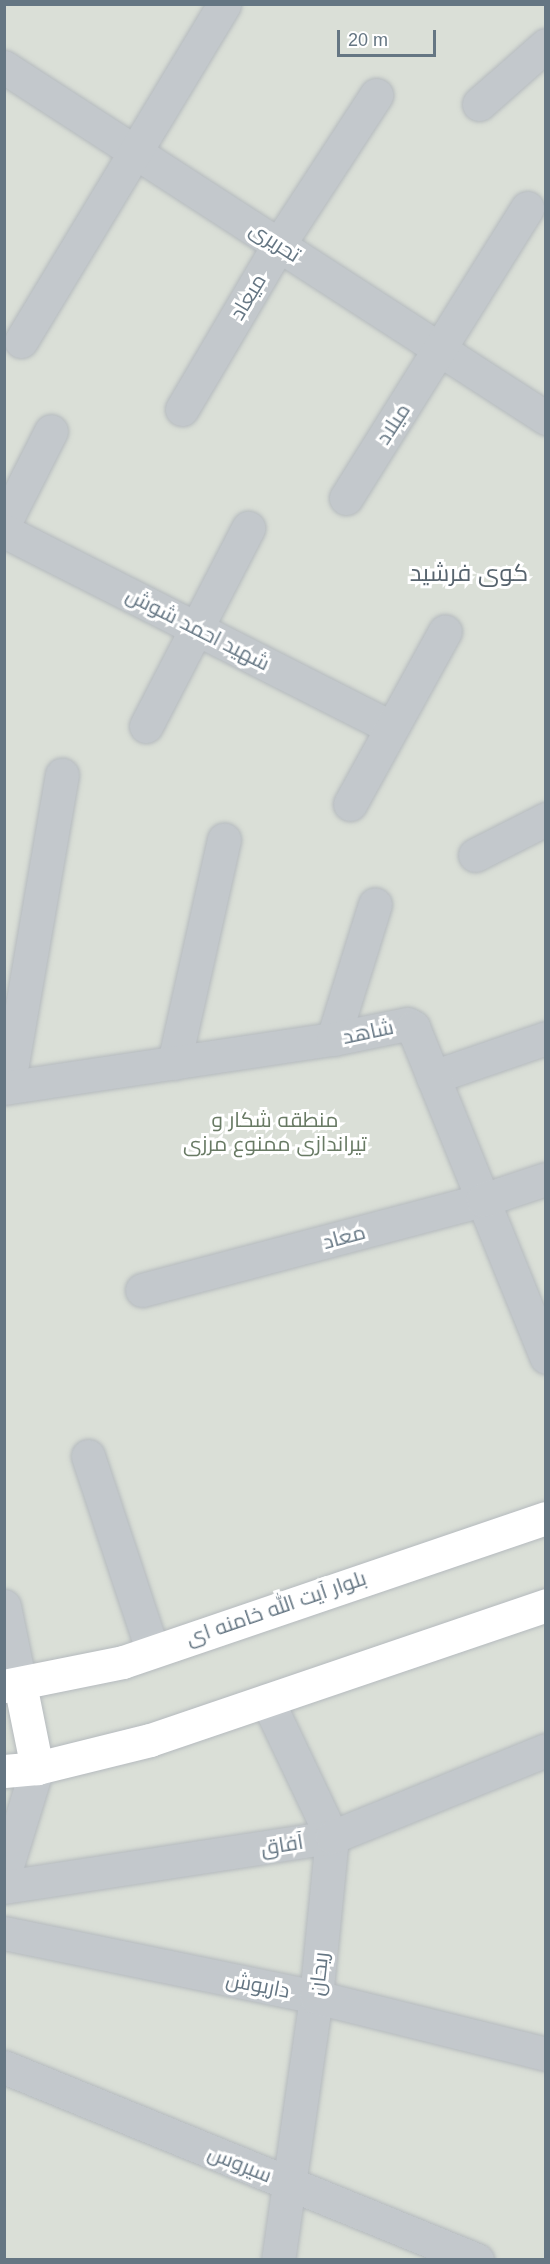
<!DOCTYPE html>
<meta charset="utf-8">
<style>
body{margin:0}
#map{position:relative;width:550px;height:2264px;overflow:hidden;background:#fafaf8;font-family:Arial,Cairo,sans-serif}
div>[style]{position:absolute}
.green>*{inset:0;background:#dadfd7;transform-origin:0 0}
.roads{filter:drop-shadow(0 0 2px #b5babe) drop-shadow(0 0 2px #b5babe)}
.minor>*{height:33px;margin:-16.5px;padding:0 16.5px;transform-origin:16.5px;border-radius:16.5px;background:#c3c8cc}
.major>*{height:33px;margin:-16.5px;padding:0 16.5px;transform-origin:16.5px;border-radius:16.5px;background:#fff}
span{translate:-50% -50%;white-space:nowrap;text-align:center;line-height:1.15;-webkit-text-stroke:6px #fff;paint-order:stroke}
.street-label{font-size:21px;color:#657683}
.park-label{font-size:21px;color:#687a64}
.quarter-label{font-size:24px;color:#57646e}
.frame{position:absolute;inset:0;border:6px solid #657683;pointer-events:none}
.scale{position:absolute;left:337px;top:30px;width:99px;height:27px;box-sizing:border-box;border:3px solid #657683;border-top:0;padding-left:8px;font-size:18px;line-height:21px;white-space:nowrap;color:#657683;-webkit-text-stroke:4px #fff;paint-order:stroke}
</style>
<div id="map">
<div class="green">
<i style="left:5px;top:5px;width:540px;height:2254px"></i>
</div>
<div class="roads">
<div class="minor">
<i style="left:4px;top:67px;width:646px;rotate:32.93deg"></i>
<i style="left:479px;top:104px;width:89px;rotate:-41.4deg"></i>
<i style="left:21px;top:341px;width:393px;rotate:-58.9deg"></i>
<i style="left:182px;top:409px;width:191px;rotate:-59.5deg"></i>
<i style="left:279px;top:244px;width:178px;rotate:-56.9deg"></i>
<i style="left:346px;top:498px;width:342px;rotate:-58deg"></i>
<i style="left:4px;top:524px;width:104px;rotate:-63.2deg"></i>
<i style="left:4px;top:531px;width:434px;rotate:26.9deg"></i>
<i style="left:146px;top:726px;width:223px;rotate:-62.7deg"></i>
<i style="left:350px;top:804px;width:197px;rotate:-61.2deg"></i>
<i style="left:475px;top:855px;width:80px;rotate:-26.9deg"></i>
<i style="left:333px;top:1039px;width:141px;rotate:-72.7deg"></i>
<i style="left:174px;top:1063px;width:229px;rotate:-77.4deg"></i>
<i style="left:433px;top:1077px;width:120px;rotate:-19deg"></i>
<i style="left:8px;top:1087px;width:317px;rotate:-80.2deg"></i>
<i style="left:4px;top:1088px;width:333px;rotate:-8.5deg"></i>
<i style="left:333px;top:1039px;width:76px;rotate:-11.5deg"></i>
<i style="left:407px;top:1024px;width:7px;rotate:27deg"></i>
<i style="left:413px;top:1027px;width:356px;rotate:68deg"></i>
<i style="left:142px;top:1290px;width:353px;rotate:-14.8deg"></i>
<i style="left:483px;top:1200px;width:66px;rotate:-18.4deg"></i>
<i style="left:88px;top:1456px;width:204px;rotate:71.7deg"></i>
<i style="left:4px;top:1606px;width:80px;rotate:78.4deg"></i>
<i style="left:267px;top:1700px;width:152px;rotate:64.6deg"></i>
<i style="left:332px;top:1837px;width:161px;rotate:95.7deg"></i>
<i style="left:316px;top:1997px;width:266px;rotate:98.2deg"></i>
<i style="left:4px;top:1875px;width:112px;rotate:-72.9deg"></i>
<i style="left:4px;top:1887px;width:332px;rotate:-8.7deg"></i>
<i style="left:332px;top:1837px;width:231px;rotate:-22.1deg"></i>
<i style="left:4px;top:1933px;width:318px;rotate:11.6deg"></i>
<i style="left:316px;top:1997px;width:237px;rotate:13.9deg"></i>
<i style="left:4px;top:2067px;width:511px;rotate:22.2deg"></i>
</div>
<div class="major">
<i style="left:20px;top:1684px;width:86px;rotate:78.6deg"></i>
<i style="left:4px;top:1686px;width:121px;rotate:-11.4deg"></i>
<i style="left:123px;top:1662px;width:447px;rotate:-18.8deg"></i>
<i style="left:4px;top:1771px;width:33px;rotate:-5deg"></i>
<i style="left:37px;top:1768px;width:116px;rotate:-13.9deg"></i>
<i style="left:150px;top:1740px;width:418px;rotate:-18.8deg"></i>
</div>
</div>
<div class="street-label">
<span style="left:275px;top:242px;rotate:33deg">تحریری</span>
<span style="left:248px;top:297px;rotate:-59deg">میعاد</span>
<span style="left:393px;top:424px;rotate:-57deg">میلاد</span>
<span style="left:198px;top:629px;rotate:27deg">شهید احمد شوش</span>
<span style="left:368px;top:1032px;rotate:-12deg">شاهد</span>
<span style="left:344px;top:1237px;rotate:-15deg">معاد</span>
<span style="left:276px;top:1608px;rotate:-19deg">بلوار آیت الله خامنه ای</span>
<span style="left:282px;top:1845px;rotate:-9deg">آفاق</span>
<span style="left:319px;top:1974px;rotate:-84deg">ریحان</span>
<span style="left:258px;top:1985px;rotate:11deg">داریوش</span>
<span style="left:240px;top:2164px;rotate:22deg">سیروس</span>
</div>
<div class="park-label">
<span style="left:275px;top:1132px">منطقه شکار و<br>تیراندازی ممنوع مرزی</span>
</div>
<div class="quarter-label">
<span style="left:469px;top:573px">کوی فرشید</span>
</div>
<div class="frame"></div>
<div class="scale">20 m</div>
</div>
